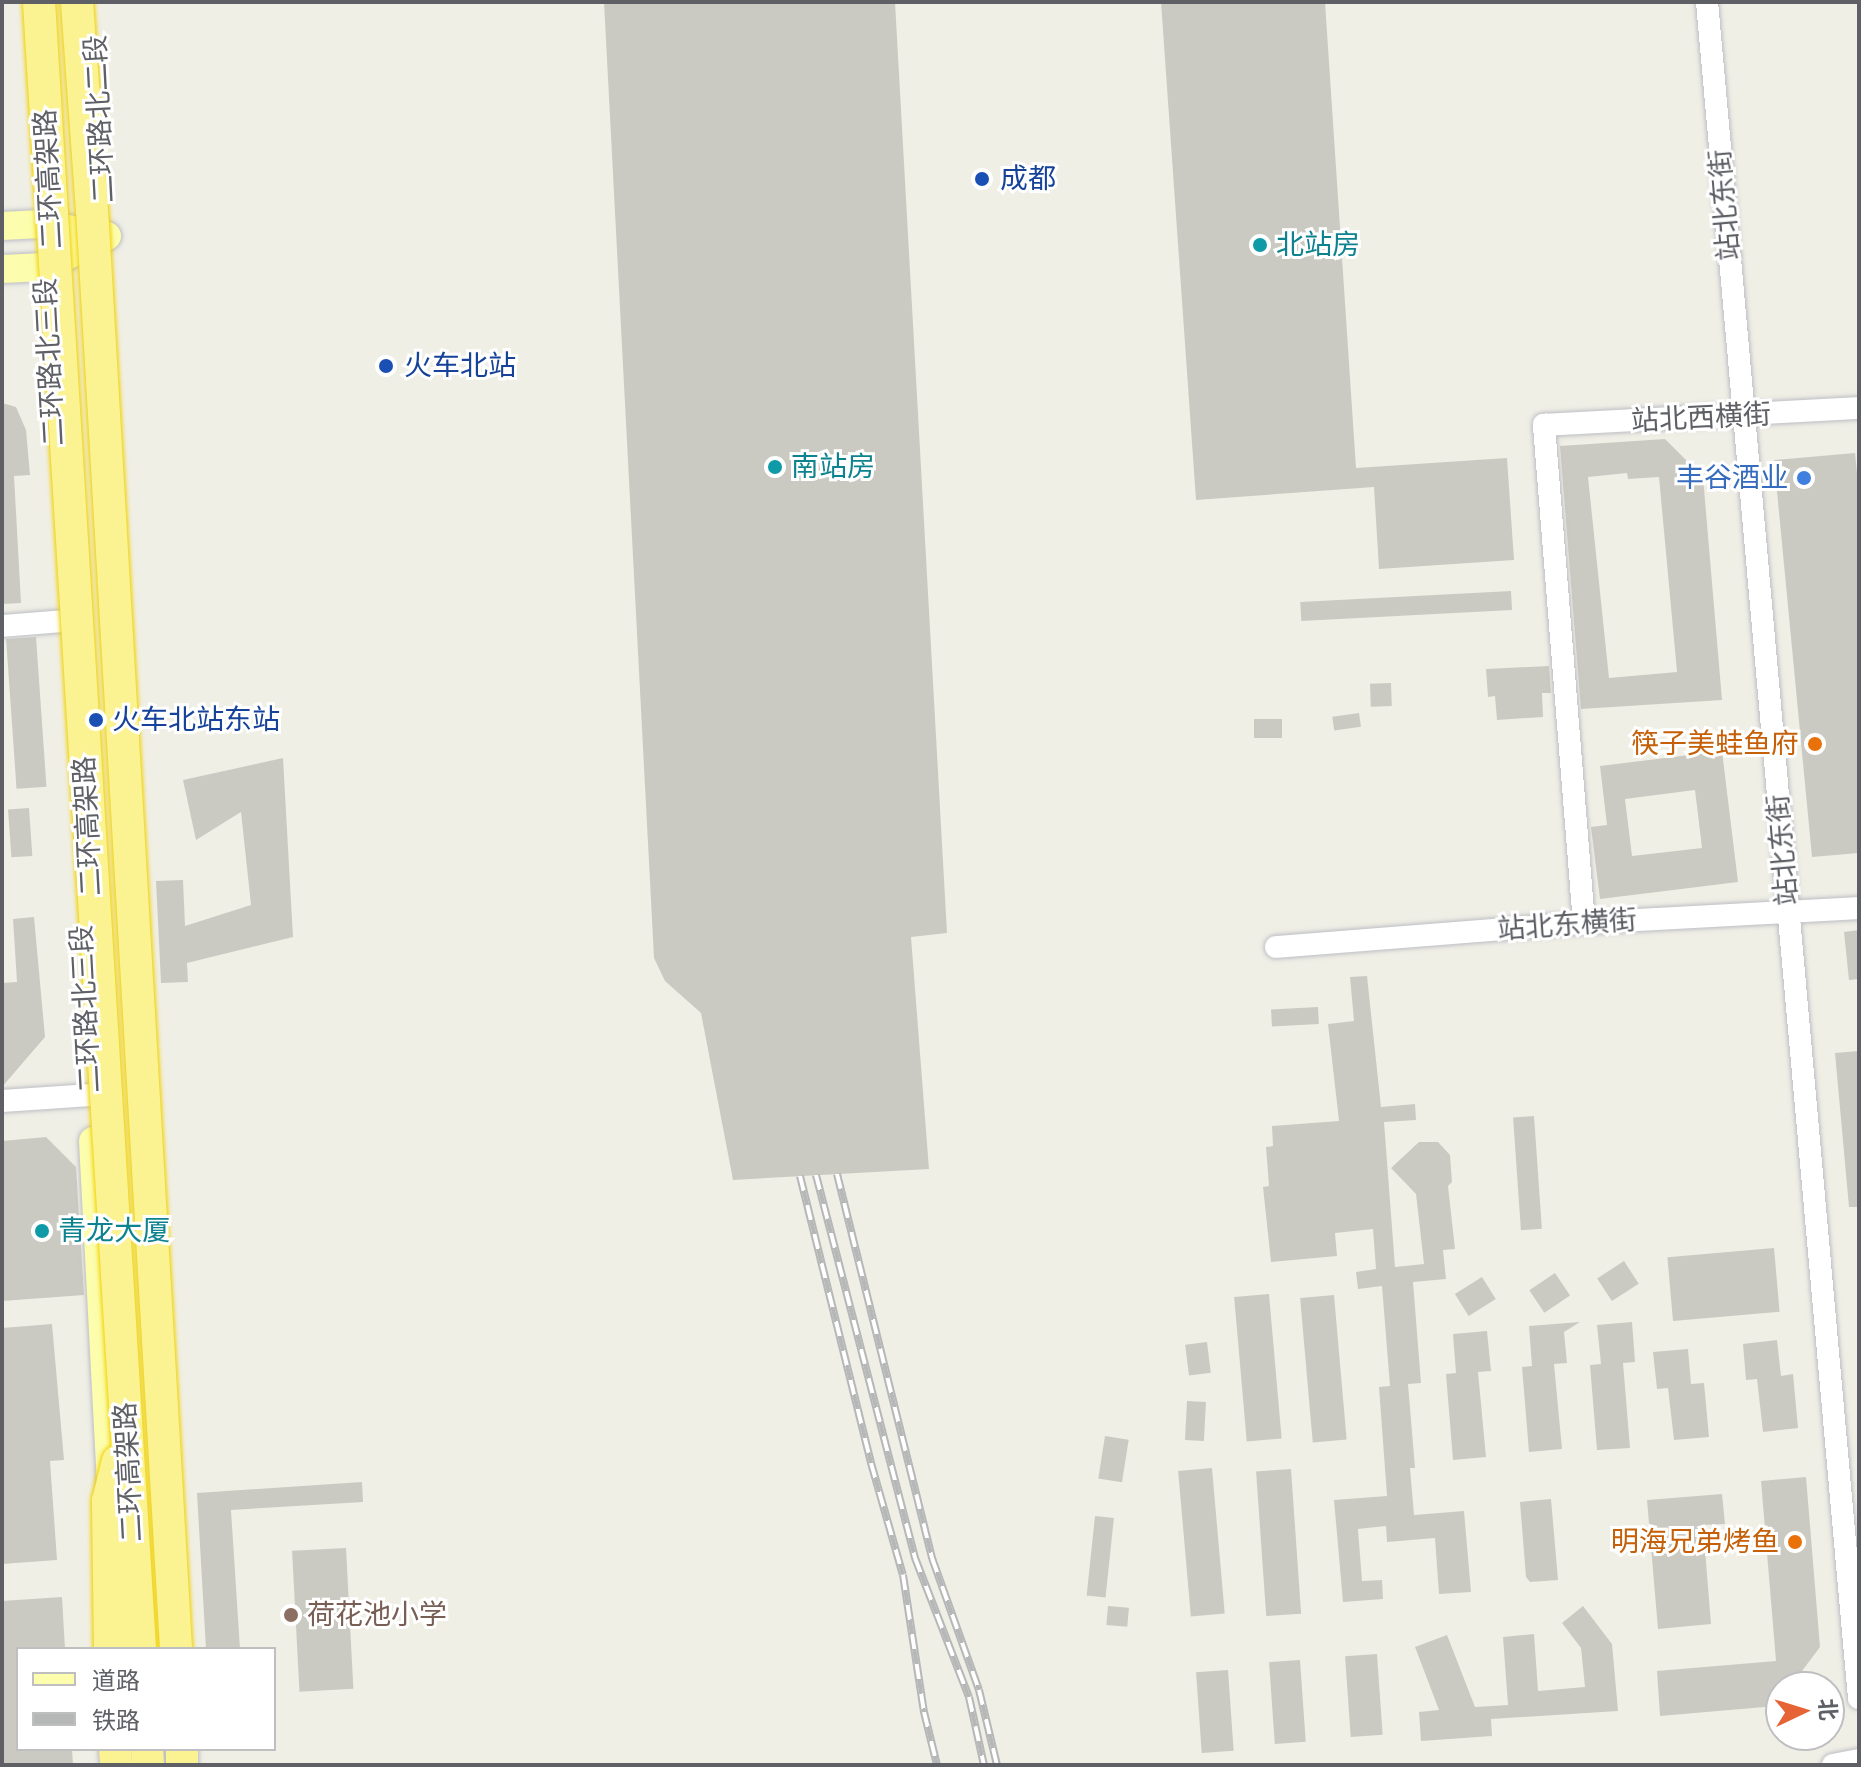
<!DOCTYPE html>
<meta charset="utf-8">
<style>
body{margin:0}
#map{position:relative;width:1861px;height:1767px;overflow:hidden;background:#f0efe6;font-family:"Nunito Sans","Noto Sans SC",sans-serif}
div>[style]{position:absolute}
.building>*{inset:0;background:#cbcac2;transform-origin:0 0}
.roads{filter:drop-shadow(0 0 2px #bdbec4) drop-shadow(0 0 2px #bdbec4)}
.minor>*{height:22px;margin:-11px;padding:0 11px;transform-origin:11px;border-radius:11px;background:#fff}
.major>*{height:28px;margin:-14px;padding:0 14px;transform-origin:14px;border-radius:14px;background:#fcfdad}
.highway>*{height:32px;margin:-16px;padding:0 16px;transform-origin:16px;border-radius:16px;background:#fbf392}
.rail>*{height:8px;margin-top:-4px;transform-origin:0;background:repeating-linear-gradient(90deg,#fff 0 15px,#b6b7b7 0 30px);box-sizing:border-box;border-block:2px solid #b6b7b7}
.bridges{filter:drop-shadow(0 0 2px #f1d205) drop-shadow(0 0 2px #f1d205)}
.highway-bridge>*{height:32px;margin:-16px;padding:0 16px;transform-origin:16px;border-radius:16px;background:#fbf392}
.dots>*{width:22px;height:22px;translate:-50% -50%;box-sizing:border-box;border:4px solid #fff;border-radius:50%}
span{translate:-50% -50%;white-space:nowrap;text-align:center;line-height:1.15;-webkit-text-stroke:6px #fff;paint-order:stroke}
.street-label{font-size:28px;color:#5e6066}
.transit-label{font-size:28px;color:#164399}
.left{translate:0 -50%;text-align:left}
.culture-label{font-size:28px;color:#0d838f}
.shop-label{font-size:28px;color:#366cbe}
.right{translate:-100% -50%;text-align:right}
.food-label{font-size:28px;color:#c56008}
.education-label{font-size:28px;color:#785e54}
.frame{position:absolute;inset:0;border:4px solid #5e6066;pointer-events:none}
.legend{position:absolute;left:16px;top:1647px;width:260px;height:104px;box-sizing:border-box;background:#fff;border:2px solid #bfbfc2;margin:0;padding:10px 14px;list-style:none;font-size:24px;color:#5e6066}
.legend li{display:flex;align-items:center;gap:16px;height:40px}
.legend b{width:40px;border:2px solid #bfbfc2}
.north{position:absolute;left:1765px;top:1671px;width:80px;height:80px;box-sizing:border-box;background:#fff;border:2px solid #bfbfc2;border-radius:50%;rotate:86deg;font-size:22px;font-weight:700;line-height:32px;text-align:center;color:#5e6066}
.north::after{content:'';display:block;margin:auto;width:28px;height:36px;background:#e66336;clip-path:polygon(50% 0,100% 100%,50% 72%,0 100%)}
</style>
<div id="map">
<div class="building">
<i style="clip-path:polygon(604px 2px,895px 2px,947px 933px,911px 937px,929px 1169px,733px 1180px,701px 1013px,665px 981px,654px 958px)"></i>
<i style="clip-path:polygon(1161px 2px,1325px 2px,1356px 468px,1507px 458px,1514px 560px,1379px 569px,1374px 487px,1196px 500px)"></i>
<i style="clip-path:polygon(2px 403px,16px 407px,26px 430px,30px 475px,14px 476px,21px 603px,2px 604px)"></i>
<i style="clip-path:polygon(evenodd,1665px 439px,1703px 477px,1722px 700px,1581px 709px,1560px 446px,1665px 439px,1627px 473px,1628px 479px,1659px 477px,1677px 672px,1609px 678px,1588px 477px,1627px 473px)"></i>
<i style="clip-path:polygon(1855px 453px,1859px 492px,1859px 853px,1812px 857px,1774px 460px)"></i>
<i style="left:1511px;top:591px;width:19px;height:211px;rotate:87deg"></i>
<i style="left:36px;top:637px;width:150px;height:30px;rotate:86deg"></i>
<i style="clip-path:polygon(1549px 666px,1551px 693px,1542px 693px,1543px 717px,1497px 720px,1495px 696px,1488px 697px,1486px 669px)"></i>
<i style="left:1391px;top:683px;width:23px;height:21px;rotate:88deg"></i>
<i style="left:1359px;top:713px;width:14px;height:27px;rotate:82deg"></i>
<i style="left:1282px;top:719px;width:19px;height:28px;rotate:90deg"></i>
<i style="clip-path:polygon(evenodd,1722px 751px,1738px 882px,1600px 899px,1591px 827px,1607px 825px,1600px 766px,1722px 751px,1695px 790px,1702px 848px,1632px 856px,1625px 799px,1695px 790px)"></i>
<i style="clip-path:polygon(283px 758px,293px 937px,187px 963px,188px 982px,161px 983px,156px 881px,183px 880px,185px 926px,251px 905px,241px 812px,196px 840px,183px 780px)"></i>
<i style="left:29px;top:808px;width:48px;height:21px;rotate:86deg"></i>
<i style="clip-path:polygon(34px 917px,45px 1037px,2px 1087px,2px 983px,17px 982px,13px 919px)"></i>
<i style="clip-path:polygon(1859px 930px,1859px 979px,1849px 980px,1844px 932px)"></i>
<i style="clip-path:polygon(1367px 976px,1381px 1107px,1415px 1104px,1416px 1120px,1384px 1122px,1395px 1267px,1424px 1264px,1416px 1194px,1391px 1168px,1419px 1142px,1438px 1142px,1450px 1155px,1452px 1182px,1448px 1186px,1455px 1249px,1443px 1250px,1446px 1279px,1413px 1282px,1421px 1383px,1408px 1384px,1415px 1468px,1410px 1468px,1414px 1515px,1464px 1511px,1471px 1592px,1439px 1594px,1435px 1538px,1387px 1542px,1386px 1526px,1358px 1529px,1362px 1581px,1382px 1580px,1383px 1599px,1343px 1602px,1334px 1500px,1387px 1496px,1379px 1387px,1390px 1386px,1382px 1286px,1358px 1289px,1356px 1272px,1376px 1269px,1373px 1229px,1335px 1233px,1337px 1256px,1271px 1262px,1263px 1187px,1269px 1186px,1266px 1147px,1273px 1146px,1272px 1126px,1339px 1121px,1328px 1024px,1354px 1021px,1350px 977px)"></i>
<i style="left:1318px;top:1007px;width:17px;height:47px;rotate:87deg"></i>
<i style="clip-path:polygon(1859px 1051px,1859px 1207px,1849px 1207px,1835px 1053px)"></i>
<i style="left:1534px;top:1116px;width:113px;height:21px;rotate:86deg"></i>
<i style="clip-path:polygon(46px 1137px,76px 1167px,84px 1295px,2px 1301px,2px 1141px)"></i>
<i style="left:1774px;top:1248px;width:64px;height:107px;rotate:85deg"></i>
<i style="left:1624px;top:1261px;width:27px;height:32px;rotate:57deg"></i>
<i style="left:1555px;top:1273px;width:27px;height:31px;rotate:56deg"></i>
<i style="left:1482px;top:1277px;width:26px;height:32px;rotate:58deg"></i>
<i style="left:1269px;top:1294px;width:145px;height:35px;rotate:85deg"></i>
<i style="left:1334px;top:1295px;width:145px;height:34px;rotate:85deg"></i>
<i style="clip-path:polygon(1580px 1322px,1564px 1332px,1567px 1363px,1554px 1364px,1562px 1449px,1529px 1452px,1522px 1367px,1532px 1366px,1529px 1326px)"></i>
<i style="clip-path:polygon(1632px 1322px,1635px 1362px,1623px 1363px,1630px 1448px,1597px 1450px,1590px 1365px,1601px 1364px,1597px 1325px)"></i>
<i style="clip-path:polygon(52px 1324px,64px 1460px,50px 1461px,57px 1560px,2px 1564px,2px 1328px)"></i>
<i style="clip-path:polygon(1487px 1331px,1491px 1371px,1478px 1372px,1486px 1457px,1453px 1460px,1446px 1374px,1456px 1373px,1453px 1334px)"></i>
<i style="clip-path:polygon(1777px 1340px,1781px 1376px,1793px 1374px,1798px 1428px,1763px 1432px,1757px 1379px,1746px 1380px,1743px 1344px)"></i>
<i style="left:1207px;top:1342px;width:31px;height:22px;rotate:83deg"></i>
<i style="clip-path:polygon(1688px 1349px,1691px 1384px,1704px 1383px,1709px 1437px,1674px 1440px,1668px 1388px,1657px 1389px,1653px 1352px)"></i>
<i style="left:1187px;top:1401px;width:19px;height:39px;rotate:3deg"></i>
<i style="left:1105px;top:1436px;width:24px;height:43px;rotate:9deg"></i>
<i style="left:1212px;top:1468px;width:146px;height:34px;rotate:85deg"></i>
<i style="left:1291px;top:1469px;width:145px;height:35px;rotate:86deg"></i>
<i style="clip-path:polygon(1806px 1477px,1820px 1647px,1790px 1687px,1781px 1687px,1781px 1700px,1776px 1706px,1660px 1716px,1657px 1671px,1776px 1661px,1761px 1481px)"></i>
<i style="clip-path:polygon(362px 1482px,363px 1502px,231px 1510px,240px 1649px,206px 1649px,197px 1493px)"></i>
<i style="clip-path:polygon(1722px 1494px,1725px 1524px,1703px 1525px,1711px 1624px,1658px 1629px,1647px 1500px)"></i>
<i style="clip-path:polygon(1551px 1499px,1558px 1580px,1530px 1582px,1526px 1577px,1520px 1502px)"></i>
<i style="left:1095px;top:1516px;width:19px;height:80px;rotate:6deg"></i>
<i style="left:346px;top:1548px;width:141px;height:54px;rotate:87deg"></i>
<i style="clip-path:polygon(62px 1597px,65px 1649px,18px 1649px,18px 1749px,72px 1749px,73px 1765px,2px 1765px,2px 1601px)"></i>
<i style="left:1108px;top:1606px;width:21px;height:19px;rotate:5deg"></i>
<i style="clip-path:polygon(1583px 1606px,1612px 1644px,1618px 1711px,1491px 1719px,1492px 1736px,1421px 1741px,1419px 1712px,1439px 1710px,1415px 1647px,1447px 1635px,1475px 1707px,1508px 1705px,1503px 1637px,1534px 1634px,1538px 1691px,1585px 1687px,1581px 1648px,1562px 1623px)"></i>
<i style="left:1377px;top:1654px;width:81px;height:32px;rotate:86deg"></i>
<i style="left:1300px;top:1660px;width:82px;height:31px;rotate:86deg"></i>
<i style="left:1228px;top:1670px;width:81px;height:32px;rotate:86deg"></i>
</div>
<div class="roads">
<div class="minor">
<i style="left:1707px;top:2px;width:1703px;rotate:84.88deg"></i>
<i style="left:2px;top:626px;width:62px;rotate:-4.6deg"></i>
<i style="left:1584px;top:923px;width:500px;rotate:-94.6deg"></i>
<i style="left:1544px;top:425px;width:315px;rotate:-3.1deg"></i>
<i style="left:1276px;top:947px;width:309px;rotate:-4.5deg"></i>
<i style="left:1584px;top:923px;width:275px;rotate:-3.1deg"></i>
<i style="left:2px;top:1101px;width:89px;rotate:-3.9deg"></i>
<i style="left:1833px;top:1765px;width:26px;rotate:-11deg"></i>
</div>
<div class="major">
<i style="left:2px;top:226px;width:39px;rotate:-3deg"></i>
<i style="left:41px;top:224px;width:67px;rotate:10.3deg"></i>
<i style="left:2px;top:269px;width:42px;rotate:-2.7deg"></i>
<i style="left:44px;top:267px;width:70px;rotate:-26.2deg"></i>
<i style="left:93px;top:1141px;width:346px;rotate:87deg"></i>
</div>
<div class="highway">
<i style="left:115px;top:1749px;width:16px;rotate:86deg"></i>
<i style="left:147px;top:1749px;width:16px;rotate:86deg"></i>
<i style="left:182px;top:1749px;width:16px;rotate:90deg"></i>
</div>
</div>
<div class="rail">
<i style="left:837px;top:1174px;width:396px;rotate:76.1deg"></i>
<i style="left:932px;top:1558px;width:140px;rotate:70.4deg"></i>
<i style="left:979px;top:1690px;width:77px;rotate:76.5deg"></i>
<i style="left:816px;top:1175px;width:396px;rotate:75.5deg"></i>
<i style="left:915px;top:1558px;width:149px;rotate:68.8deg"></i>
<i style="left:969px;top:1697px;width:70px;rotate:77.6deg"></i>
<i style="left:800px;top:1176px;width:296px;rotate:76.1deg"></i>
<i style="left:871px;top:1463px;width:116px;rotate:74.1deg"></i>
<i style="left:903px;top:1575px;width:139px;rotate:81.3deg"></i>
<i style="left:924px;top:1712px;width:55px;rotate:76.2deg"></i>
</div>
<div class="bridges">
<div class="highway-bridge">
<i style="left:39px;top:2px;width:1650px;rotate:86.49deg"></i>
<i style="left:77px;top:2px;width:225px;rotate:85.9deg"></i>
<i style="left:93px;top:226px;width:1425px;rotate:86.66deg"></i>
<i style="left:110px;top:1649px;width:148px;rotate:-90.8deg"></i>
<i style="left:108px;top:1501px;width:41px;rotate:-76deg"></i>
</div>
</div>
<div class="dots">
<i style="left:982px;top:179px;background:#1a4fb4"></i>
<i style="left:1260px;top:245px;background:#0f9aa8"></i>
<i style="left:386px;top:366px;background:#1a4fb4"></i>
<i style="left:775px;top:467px;background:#0f9aa8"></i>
<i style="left:1804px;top:478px;background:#3f7fe0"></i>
<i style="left:96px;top:720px;background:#1a4fb4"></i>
<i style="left:1815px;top:744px;background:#e8710a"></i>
<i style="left:42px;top:1231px;background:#0f9aa8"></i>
<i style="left:1795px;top:1542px;background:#e8710a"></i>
<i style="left:291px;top:1615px;background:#8d6e63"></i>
</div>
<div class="street-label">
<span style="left:100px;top:119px;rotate:-93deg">二环路北二段</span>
<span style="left:49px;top:179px;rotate:-93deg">二环高架路</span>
<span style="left:1725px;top:205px;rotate:-95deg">站北东街</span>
<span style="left:50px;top:362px;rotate:-93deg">二环路北三段</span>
<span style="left:1701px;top:418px;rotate:-3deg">站北西横街</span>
<span style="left:88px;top:826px;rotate:-93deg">二环高架路</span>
<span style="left:1783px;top:850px;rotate:-95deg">站北东街</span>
<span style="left:1567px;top:925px;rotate:-4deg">站北东横街</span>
<span style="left:86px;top:1009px;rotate:-93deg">二环路北三段</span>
<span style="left:129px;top:1472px;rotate:-93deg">二环高架路</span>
</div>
<div class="transit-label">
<span class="left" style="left:1000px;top:179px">成都</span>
<span class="left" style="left:404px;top:366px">火车北站</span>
<span class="left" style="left:112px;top:720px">火车北站东站</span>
</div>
<div class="culture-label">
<span class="left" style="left:1276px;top:245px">北站房</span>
<span class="left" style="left:791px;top:467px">南站房</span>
<span class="left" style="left:58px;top:1231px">青龙大厦</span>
</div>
<div class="shop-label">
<span class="right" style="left:1788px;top:478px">丰谷酒业</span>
</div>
<div class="food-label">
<span class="right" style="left:1799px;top:744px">筷子美蛙鱼府</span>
<span class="right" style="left:1779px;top:1542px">明海兄弟烤鱼</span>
</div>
<div class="education-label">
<span class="left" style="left:307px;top:1615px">荷花池小学</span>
</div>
<div class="frame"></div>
<ul class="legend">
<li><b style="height:10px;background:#fcfdad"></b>道路</li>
<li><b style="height:10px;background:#b6b7b7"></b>铁路</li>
</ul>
<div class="north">北</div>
</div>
